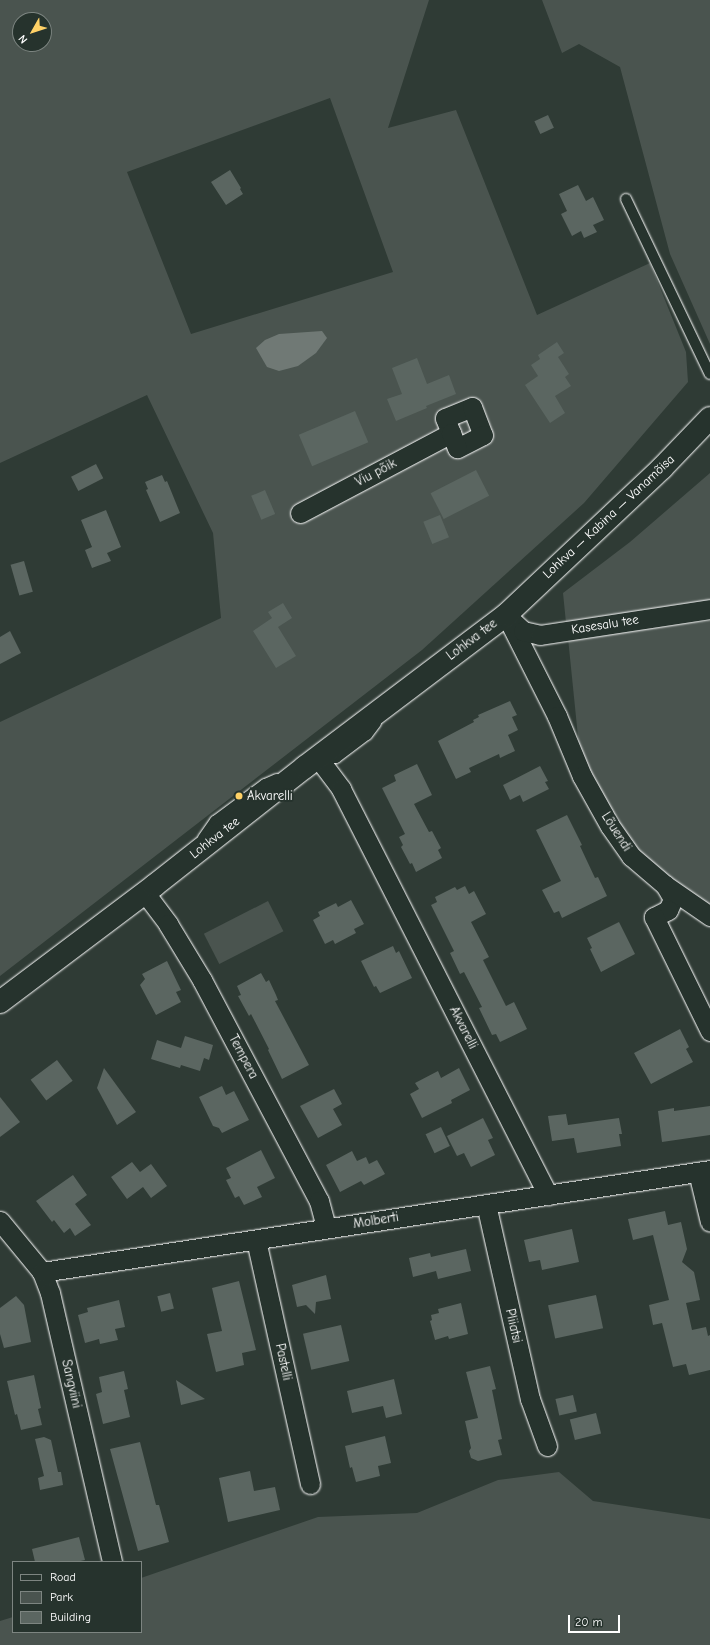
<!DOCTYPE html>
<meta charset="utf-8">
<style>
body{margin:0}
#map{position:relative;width:710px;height:1645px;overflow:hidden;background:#2f3b35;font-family:"Comic Neue",sans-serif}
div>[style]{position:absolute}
.green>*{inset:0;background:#4a544f;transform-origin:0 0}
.water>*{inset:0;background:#707975}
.building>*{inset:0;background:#5b6661;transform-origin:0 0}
.roads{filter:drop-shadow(0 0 1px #fff) drop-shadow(0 0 1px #fff)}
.lane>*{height:10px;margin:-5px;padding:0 5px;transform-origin:5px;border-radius:5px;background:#26332d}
.street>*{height:19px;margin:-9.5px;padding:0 9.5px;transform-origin:9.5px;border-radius:9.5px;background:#26332d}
.secondary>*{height:22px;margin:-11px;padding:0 11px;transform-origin:11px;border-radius:11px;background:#26332d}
.dots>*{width:11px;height:11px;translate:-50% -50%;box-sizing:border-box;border:2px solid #26332d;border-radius:50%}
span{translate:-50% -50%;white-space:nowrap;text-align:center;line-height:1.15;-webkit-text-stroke:4px #26332d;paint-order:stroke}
.street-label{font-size:13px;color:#fff}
.poi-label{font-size:13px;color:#fff}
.left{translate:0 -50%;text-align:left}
.legend{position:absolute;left:12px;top:1561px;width:130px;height:72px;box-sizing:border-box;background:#26332d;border:1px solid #7d8581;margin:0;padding:5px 7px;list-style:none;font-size:12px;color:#fff}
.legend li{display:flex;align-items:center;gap:8px;height:20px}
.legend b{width:20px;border:1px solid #7d8581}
.north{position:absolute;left:12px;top:12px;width:40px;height:40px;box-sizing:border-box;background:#26332d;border:1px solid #7d8581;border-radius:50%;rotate:231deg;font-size:11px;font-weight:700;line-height:16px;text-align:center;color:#fff}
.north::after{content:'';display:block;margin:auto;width:14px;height:18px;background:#ffd166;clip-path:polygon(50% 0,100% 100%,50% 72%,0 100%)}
.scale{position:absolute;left:568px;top:1615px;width:52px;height:18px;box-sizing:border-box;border:2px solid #fff;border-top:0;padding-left:5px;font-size:12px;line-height:14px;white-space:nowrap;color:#fff;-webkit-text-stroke:3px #26332d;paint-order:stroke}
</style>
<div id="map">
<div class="green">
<i style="clip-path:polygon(evenodd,0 0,429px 0,388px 128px,456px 110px,537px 315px,650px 263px,686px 352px,688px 382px,584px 503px,422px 650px,0 976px,0 722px,221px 618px,213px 533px,147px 395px,0 463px,0 0,20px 20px,44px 20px,44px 44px,20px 44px,20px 20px,0 0,330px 98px,393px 272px,191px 334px,127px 172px,330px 98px)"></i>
<i style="clip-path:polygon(542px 0,710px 0,710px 344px,670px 254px,620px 67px,579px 44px,562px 53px)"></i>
<i style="clip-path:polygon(710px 473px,710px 602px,566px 623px,563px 593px,630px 542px)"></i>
<i style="clip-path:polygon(710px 621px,710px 916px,665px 885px,582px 776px,568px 638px,626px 627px)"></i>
<i style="left:268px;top:901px;width:34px;height:72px;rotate:63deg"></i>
<i style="clip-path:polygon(559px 1472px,593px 1501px,710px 1519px,710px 1645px,0 1645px,0 1621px,13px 1617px,13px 1632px,141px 1632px,141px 1578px,318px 1517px,417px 1513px,498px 1480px)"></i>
</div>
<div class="water">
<i style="clip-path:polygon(322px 331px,327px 338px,316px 353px,298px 366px,279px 371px,267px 367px,256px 348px,265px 340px,279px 334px)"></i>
</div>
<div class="building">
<i style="left:548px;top:115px;width:14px;height:15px;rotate:65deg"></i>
<i style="clip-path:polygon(230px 170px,241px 188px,240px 189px,243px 194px,226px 205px,211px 182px)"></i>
<i style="clip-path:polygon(578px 185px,586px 201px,593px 197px,604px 220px,593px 225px,597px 232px,584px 238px,581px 231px,572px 236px,561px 214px,567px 211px,559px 194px)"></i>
<i style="clip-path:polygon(557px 342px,564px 353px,558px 357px,569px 374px,565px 377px,571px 386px,555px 396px,565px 413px,550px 423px,525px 385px,538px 376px,531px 365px,540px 359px,538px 355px)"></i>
<i style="clip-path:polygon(417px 358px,427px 384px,449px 375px,456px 394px,426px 406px,427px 408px,396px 421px,387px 399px,402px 394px,392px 368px)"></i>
<i style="left:355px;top:411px;width:34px;height:61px;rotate:67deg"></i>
<i style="left:96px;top:464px;width:16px;height:28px;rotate:63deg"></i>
<i style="left:476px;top:470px;width:29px;height:51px;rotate:63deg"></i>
<i style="clip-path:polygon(162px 475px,165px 482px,167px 481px,180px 513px,160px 522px,146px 490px,148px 489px,145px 482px)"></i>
<i style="left:265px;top:490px;width:26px;height:15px;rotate:67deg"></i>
<i style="clip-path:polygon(106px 510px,121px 547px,107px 553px,111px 561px,92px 568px,85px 550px,92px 547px,81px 520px)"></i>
<i style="left:440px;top:515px;width:24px;height:18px;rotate:68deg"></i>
<i style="left:24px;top:561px;width:32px;height:14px;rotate:74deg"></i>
<i style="clip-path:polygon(283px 603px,292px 618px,278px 627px,296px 656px,276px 668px,253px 631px,272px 618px,268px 612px)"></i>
<i style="clip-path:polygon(10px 631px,21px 653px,0 664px,0 637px)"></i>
<i style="clip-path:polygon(510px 701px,517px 715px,512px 717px,518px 730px,508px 735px,515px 751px,500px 758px,499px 754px,469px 768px,471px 772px,456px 779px,438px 741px,474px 722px,473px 720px,479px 717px,478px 715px)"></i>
<i style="clip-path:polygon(417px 764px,432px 795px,414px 804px,429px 832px,432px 831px,441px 848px,438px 850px,442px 858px,416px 872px,412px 863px,410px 864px,401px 847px,403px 845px,399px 837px,405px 834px,382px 788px,396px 781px,394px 775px)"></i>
<i style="clip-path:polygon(540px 766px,548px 781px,545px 782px,549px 789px,523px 802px,520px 795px,510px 800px,503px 785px)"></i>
<i style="clip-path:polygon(567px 815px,582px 845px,580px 846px,595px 878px,598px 877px,607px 896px,562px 918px,559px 911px,554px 913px,542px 890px,561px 881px,536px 830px)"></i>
<i style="clip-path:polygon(465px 886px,469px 894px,474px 891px,486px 914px,471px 922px,489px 957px,483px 960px,506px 1006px,514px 1002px,527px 1029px,500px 1042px,496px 1034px,492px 1035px,479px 1008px,482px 1007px,464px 972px,460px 974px,450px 953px,454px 951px,431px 905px,437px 902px,435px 897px,455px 887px,457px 890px)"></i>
<i style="clip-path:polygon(351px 900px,364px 924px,354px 929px,356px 933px,335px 944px,333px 940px,325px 944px,313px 920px,320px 916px,318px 912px,336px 903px,338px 907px)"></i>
<i style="clip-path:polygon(619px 922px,635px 954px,601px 972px,590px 949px,592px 948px,587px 938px)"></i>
<i style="clip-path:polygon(393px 946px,396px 953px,399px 951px,412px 978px,380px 993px,376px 986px,374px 987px,361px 961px)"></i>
<i style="clip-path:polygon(167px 961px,181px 990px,176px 992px,181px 1002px,156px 1015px,140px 985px,145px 979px,142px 974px)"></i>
<i style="clip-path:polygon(261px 973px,266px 982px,269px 980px,276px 995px,278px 1000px,275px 1001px,309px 1065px,282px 1079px,268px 1050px,269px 1049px,251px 1014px,249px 1016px,238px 996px,241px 995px,237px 986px)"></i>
<i style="clip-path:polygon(680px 1029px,689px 1047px,686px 1049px,693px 1062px,651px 1084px,634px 1053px)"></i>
<i style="clip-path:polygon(185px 1036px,213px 1045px,209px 1060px,204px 1058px,200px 1071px,181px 1065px,180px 1068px,151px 1059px,157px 1040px,181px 1048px)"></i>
<i style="left:57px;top:1060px;width:26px;height:33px;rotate:53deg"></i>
<i style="clip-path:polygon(104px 1068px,136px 1112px,117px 1125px,97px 1088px)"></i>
<i style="clip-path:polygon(459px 1068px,470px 1090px,451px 1100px,452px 1103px,422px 1118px,410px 1094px,419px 1089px,415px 1083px,438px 1071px,441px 1078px)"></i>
<i style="clip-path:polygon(222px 1086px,226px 1095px,234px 1091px,249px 1120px,222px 1133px,219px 1128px,213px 1126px,199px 1097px)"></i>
<i style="clip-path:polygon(334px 1089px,342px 1104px,333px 1109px,342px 1125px,318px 1138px,300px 1106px)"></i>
<i style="clip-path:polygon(0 1097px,20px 1122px,0 1137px)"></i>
<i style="clip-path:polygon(710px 1106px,710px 1135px,662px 1142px,658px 1111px,674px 1108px,674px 1111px)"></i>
<i style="clip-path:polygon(566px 1114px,568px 1125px,619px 1118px,622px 1134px,619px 1134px,621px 1146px,577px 1153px,574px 1138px,552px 1141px,548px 1116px)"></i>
<i style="clip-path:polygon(483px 1118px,493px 1138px,488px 1140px,495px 1155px,471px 1167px,464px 1153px,457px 1156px,447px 1136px)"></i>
<i style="left:441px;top:1127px;width:21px;height:17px;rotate:65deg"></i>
<i style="clip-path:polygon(261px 1150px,275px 1178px,257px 1187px,262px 1197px,244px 1205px,239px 1196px,235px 1198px,226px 1180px,231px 1178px,226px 1168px)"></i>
<i style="clip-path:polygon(352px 1151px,357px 1161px,366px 1157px,369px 1164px,377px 1160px,385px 1174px,364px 1185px,361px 1181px,340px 1192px,326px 1165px)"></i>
<i style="clip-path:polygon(132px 1162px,140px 1172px,151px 1164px,167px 1186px,151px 1198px,143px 1187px,127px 1199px,111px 1177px)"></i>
<i style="clip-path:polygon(73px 1175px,87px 1195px,75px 1204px,91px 1225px,75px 1236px,70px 1228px,64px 1233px,54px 1220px,52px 1222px,36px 1201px)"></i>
<i style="clip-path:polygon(665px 1211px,668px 1225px,681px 1222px,687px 1249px,682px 1262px,694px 1272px,700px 1300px,686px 1303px,692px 1330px,706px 1327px,708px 1336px,710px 1335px,710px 1370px,689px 1375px,686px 1364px,673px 1367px,662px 1323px,653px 1325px,649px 1305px,669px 1300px,653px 1235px,633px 1240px,628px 1219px)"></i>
<i style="clip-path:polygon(572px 1229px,579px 1262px,542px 1270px,540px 1260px,529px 1262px,524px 1240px)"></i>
<i style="clip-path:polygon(466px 1249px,471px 1271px,438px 1279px,436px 1271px,413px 1277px,409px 1258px,430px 1253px,431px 1257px)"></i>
<i style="clip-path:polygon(326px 1275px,331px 1299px,316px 1302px,315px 1314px,306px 1305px,297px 1307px,292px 1285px)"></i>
<i style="clip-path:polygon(239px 1281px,256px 1350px,242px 1353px,244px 1365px,216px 1372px,207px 1334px,222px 1331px,212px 1288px)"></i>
<i style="left:170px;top:1293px;width:16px;height:13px;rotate:76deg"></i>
<i style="left:596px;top:1295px;width:34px;height:49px;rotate:78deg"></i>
<i style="clip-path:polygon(16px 1296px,24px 1305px,31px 1342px,4px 1348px,0 1334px,0 1308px)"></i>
<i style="clip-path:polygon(119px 1300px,125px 1327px,115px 1329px,118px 1340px,100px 1344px,99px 1339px,85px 1343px,78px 1315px,88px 1312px,87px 1308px)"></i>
<i style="clip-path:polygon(461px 1303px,468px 1334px,449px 1339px,448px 1336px,435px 1340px,430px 1321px,432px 1320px,431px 1315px,439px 1313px,438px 1309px)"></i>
<i style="left:341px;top:1325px;width:37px;height:39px;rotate:77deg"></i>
<i style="clip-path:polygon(490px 1366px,496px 1389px,492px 1390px,502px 1439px,498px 1440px,502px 1455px,478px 1461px,471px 1458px,469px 1451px,471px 1448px,465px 1421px,478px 1418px,466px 1372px)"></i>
<i style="clip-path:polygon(124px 1371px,128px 1389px,124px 1390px,130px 1417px,103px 1424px,96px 1394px,102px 1392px,99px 1377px)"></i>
<i style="clip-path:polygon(34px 1375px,41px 1408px,38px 1409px,42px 1425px,21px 1430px,17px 1414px,15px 1415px,7px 1381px)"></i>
<i style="clip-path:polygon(394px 1379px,402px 1414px,386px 1418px,383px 1406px,352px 1413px,347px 1391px)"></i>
<i style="clip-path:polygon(176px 1380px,205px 1399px,181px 1405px)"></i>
<i style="left:573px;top:1395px;width:17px;height:18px;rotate:77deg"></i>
<i style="left:596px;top:1413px;width:21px;height:27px;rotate:76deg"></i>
<i style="clip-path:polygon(385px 1436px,391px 1463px,378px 1466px,380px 1476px,356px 1482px,352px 1467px,350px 1468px,345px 1446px)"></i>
<i style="clip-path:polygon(44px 1437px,51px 1440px,58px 1472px,61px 1472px,63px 1485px,40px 1490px,38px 1478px,44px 1476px,35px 1439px)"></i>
<i style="clip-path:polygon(140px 1442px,156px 1505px,159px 1505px,169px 1542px,138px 1551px,110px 1449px)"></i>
<i style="clip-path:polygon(250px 1471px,254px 1491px,275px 1487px,280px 1510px,228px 1522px,219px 1478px)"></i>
<i style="clip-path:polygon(79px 1537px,85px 1560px,76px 1562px,35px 1562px,32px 1549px)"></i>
</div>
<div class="roads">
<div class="lane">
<i style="left:626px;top:199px;width:194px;rotate:64.4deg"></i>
<i style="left:322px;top:758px;width:14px"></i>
<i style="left:336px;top:758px;width:39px;rotate:-37deg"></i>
<i style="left:367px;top:735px;width:15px;rotate:-53deg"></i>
<i style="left:203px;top:838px;width:21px;rotate:-55deg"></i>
<i style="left:215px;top:821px;width:62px;rotate:-36.5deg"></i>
<i style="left:265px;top:784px;width:13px;rotate:-23deg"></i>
</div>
<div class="street">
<i style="left:300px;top:513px;width:171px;rotate:-27.9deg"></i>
<i style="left:451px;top:433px;width:16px;rotate:-112deg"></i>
<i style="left:445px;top:418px;width:29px;rotate:-22deg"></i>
<i style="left:472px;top:407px;width:30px;rotate:69deg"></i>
<i style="left:483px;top:435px;width:29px;rotate:153deg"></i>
<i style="left:457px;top:448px;width:16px;rotate:-112deg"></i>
<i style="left:506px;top:615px;width:113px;rotate:63.2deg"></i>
<i style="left:557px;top:716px;width:65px;rotate:67.4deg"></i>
<i style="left:582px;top:776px;width:57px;rotate:60.8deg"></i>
<i style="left:610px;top:826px;width:37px;rotate:55deg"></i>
<i style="left:631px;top:856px;width:45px;rotate:40.5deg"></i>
<i style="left:665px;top:885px;width:16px;rotate:60deg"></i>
<i style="left:673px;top:899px;width:12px;rotate:114deg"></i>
<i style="left:668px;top:910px;width:16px;rotate:153deg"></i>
<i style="left:654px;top:917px;width:127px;rotate:63.8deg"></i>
<i style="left:509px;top:618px;width:19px;rotate:43deg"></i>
<i style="left:523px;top:631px;width:17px;rotate:13deg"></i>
<i style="left:540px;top:635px;width:172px;rotate:-8.7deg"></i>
<i style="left:318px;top:758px;width:39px;rotate:53deg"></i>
<i style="left:341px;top:789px;width:456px;rotate:63deg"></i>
<i style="left:665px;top:885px;width:55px;rotate:34.6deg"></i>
<i style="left:145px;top:893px;width:39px;rotate:53deg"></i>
<i style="left:168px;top:924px;width:66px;rotate:58.7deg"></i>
<i style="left:202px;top:980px;width:250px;rotate:62.1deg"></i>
<i style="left:319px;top:1201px;width:28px;rotate:75deg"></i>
<i style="left:698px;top:1172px;width:51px;rotate:76.5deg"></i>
<i style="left:486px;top:1204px;width:200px;rotate:77.3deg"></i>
<i style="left:530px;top:1399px;width:50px;rotate:70.1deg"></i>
<i style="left:0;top:1221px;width:66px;rotate:50.5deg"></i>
<i style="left:42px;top:1272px;width:22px;rotate:69deg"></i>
<i style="left:50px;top:1293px;width:276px;rotate:77deg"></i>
<i style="left:256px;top:1240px;width:250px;rotate:77.5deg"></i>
<i style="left:42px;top:1272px;width:676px;rotate:-8.68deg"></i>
</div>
<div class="secondary">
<i style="left:0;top:1002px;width:194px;rotate:-37deg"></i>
<i style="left:155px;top:885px;width:191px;rotate:-38.2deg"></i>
<i style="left:305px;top:767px;width:252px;rotate:-37.1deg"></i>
<i style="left:506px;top:615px;width:214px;rotate:-43.3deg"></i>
<i style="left:662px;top:468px;width:69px;rotate:-46.2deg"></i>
</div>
</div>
<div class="dots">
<i style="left:239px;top:796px;background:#ffd166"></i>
</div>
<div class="street-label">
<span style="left:376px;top:473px;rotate:-28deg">Viu põik</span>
<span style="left:609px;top:517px;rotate:-43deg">Lohkva — Kabina — Vanamõisa</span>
<span style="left:605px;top:625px;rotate:-9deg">Kasesalu tee</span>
<span style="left:472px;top:640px;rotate:-37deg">Lohkva tee</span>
<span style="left:616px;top:832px;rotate:57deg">Lõuendi</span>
<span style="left:215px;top:838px;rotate:-38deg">Lohkva tee</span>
<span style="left:463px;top:1028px;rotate:63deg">Akvarelli</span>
<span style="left:243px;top:1057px;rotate:62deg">Tempera</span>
<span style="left:376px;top:1221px;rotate:-9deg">Molberti</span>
<span style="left:513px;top:1326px;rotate:77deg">Pliiatsi</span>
<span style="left:283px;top:1362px;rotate:78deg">Pastelli</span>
<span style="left:71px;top:1384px;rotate:77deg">Sangviini</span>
</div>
<div class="poi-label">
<span class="left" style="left:247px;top:796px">Akvarelli</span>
</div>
<ul class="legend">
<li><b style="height:5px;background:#26332d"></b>Road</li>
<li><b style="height:11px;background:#4a544f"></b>Park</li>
<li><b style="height:11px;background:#5b6661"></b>Building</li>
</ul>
<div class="north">N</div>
<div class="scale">20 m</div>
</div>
